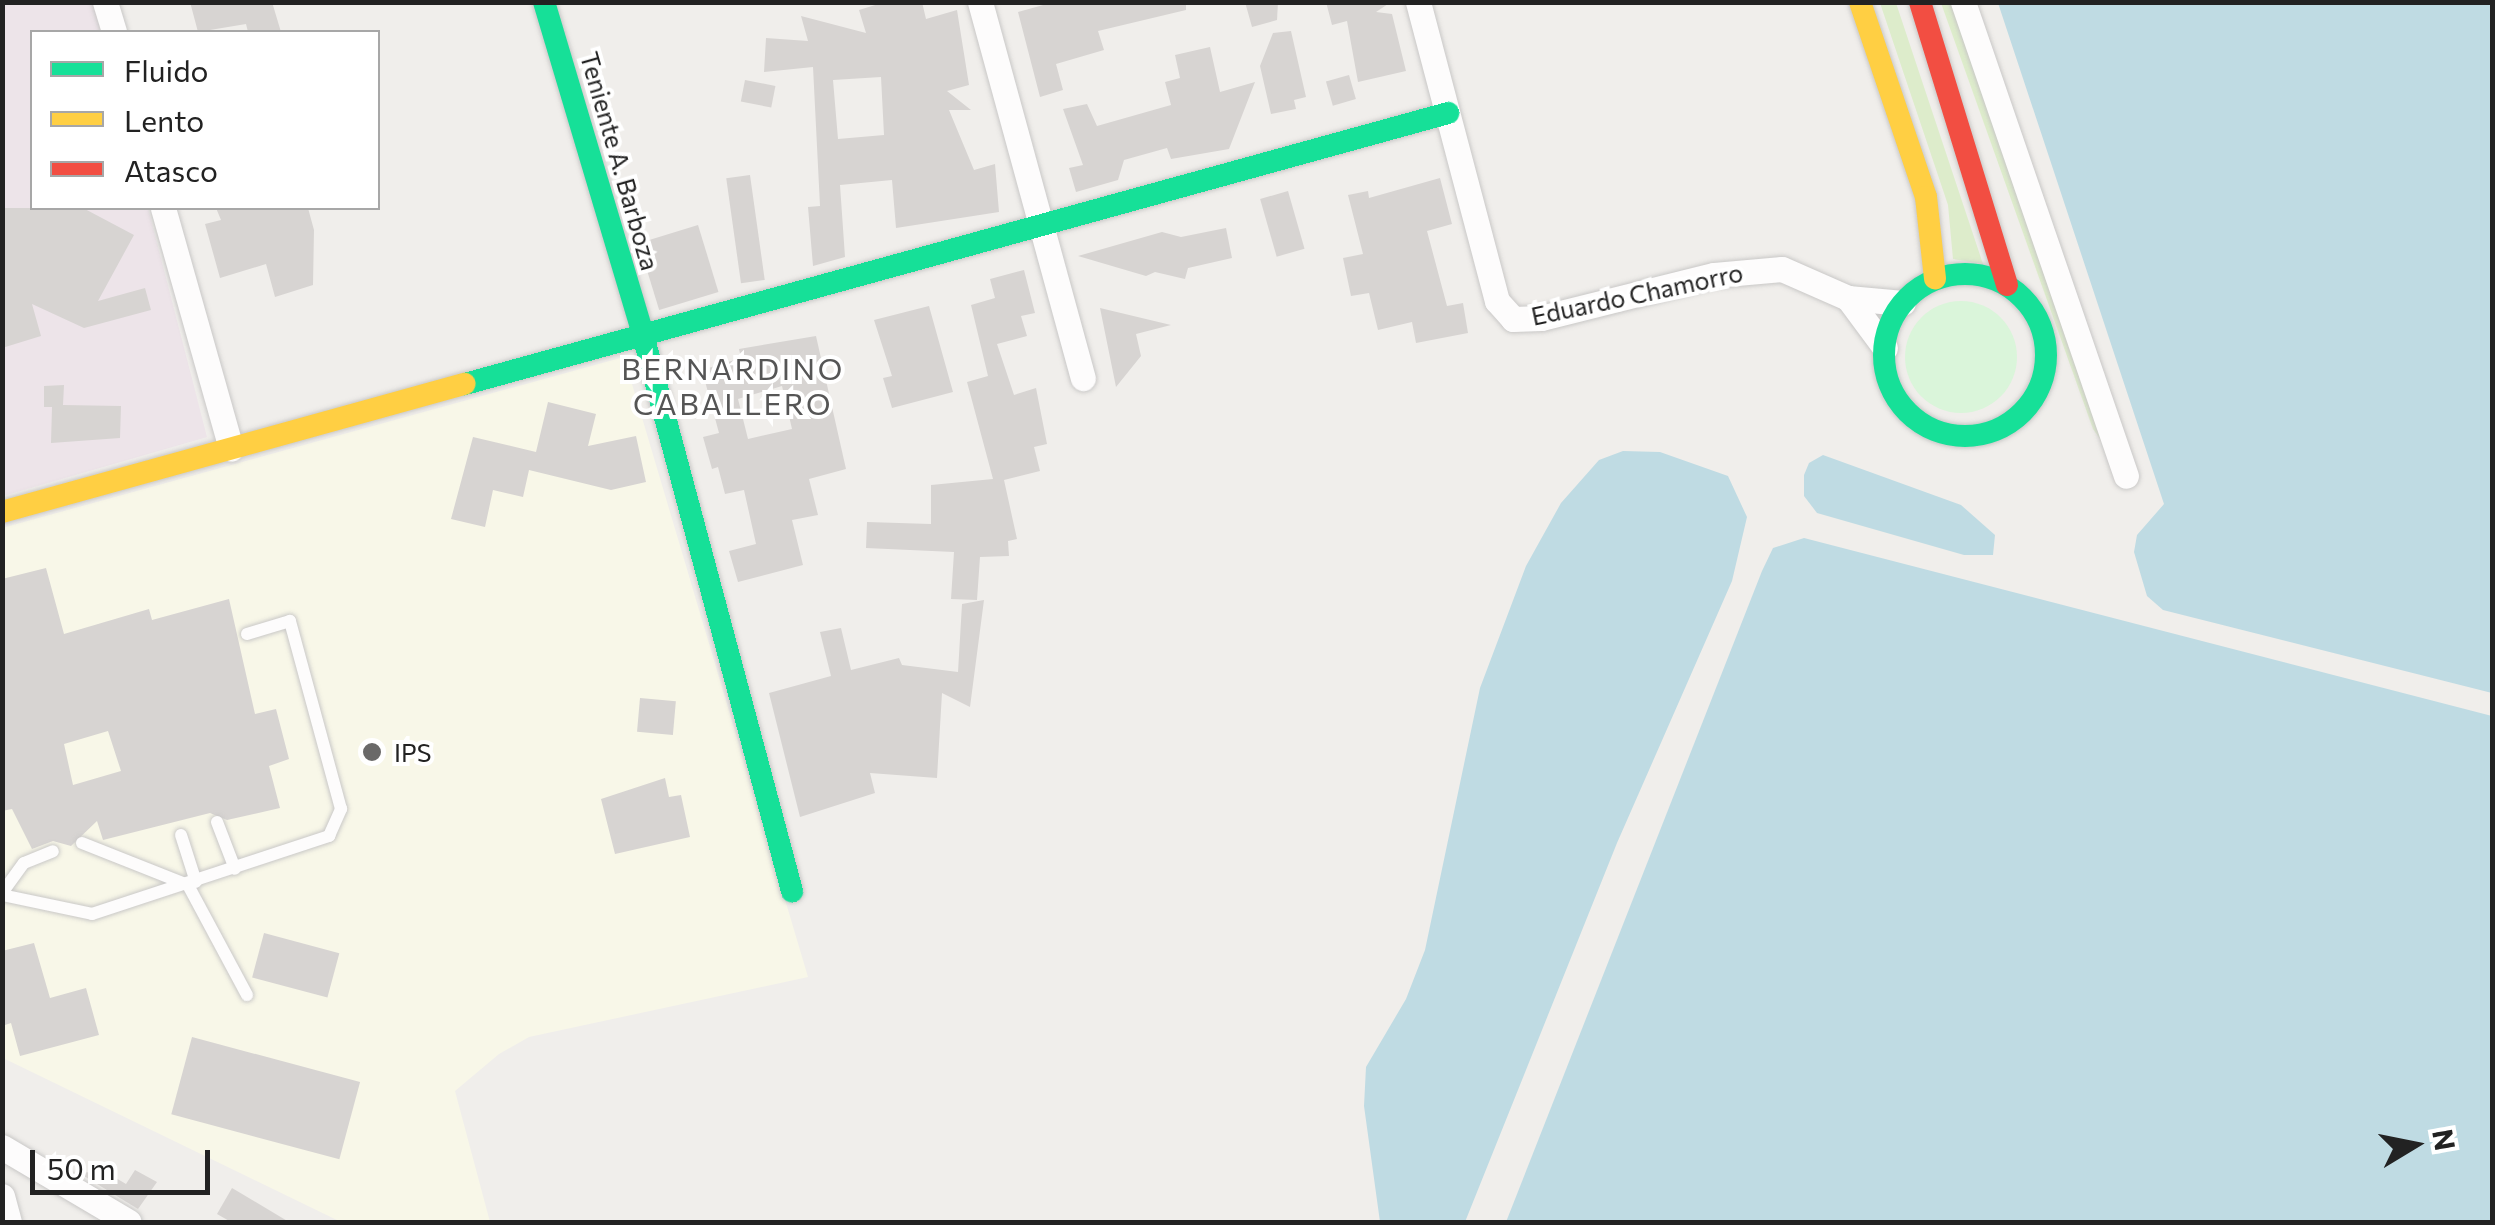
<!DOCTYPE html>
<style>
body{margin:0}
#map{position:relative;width:2495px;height:1225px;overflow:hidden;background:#f0eeeb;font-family:Commissioner,sans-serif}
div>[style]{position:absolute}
.industrial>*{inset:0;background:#ede4e9}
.education>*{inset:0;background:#f8f7e8}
.grass>*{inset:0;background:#ddeccb}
.park>*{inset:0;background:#daf5da}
.round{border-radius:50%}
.water>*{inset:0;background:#bfdbe3}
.building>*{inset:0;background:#d7d4d2;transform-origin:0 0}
.roads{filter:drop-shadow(0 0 2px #c9c8c7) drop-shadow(0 0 2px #c9c8c7)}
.lane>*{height:12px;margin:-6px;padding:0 6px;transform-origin:6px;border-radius:6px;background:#fdfcfc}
.street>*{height:25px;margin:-12.5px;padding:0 12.5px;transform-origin:12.5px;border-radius:12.5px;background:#fdfcfc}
.fast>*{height:22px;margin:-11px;padding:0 11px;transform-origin:11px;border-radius:11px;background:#16e098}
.fast>.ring{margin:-11px;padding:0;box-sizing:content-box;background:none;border:22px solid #16e098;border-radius:50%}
.slow>*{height:22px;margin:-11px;padding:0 11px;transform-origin:11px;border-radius:11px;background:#ffcf43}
.jam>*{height:22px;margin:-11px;padding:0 11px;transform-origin:11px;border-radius:11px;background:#f24e42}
.dots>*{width:28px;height:28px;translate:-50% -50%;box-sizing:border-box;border:5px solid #fff;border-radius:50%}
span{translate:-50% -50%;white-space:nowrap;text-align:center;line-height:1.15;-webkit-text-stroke:8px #fff;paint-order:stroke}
.street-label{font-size:25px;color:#222}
.poi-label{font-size:25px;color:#222}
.left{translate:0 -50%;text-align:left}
.quarter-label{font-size:30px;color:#555;letter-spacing:2.5px}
.frame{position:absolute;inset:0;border:5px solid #222;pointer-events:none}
.legend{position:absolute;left:30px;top:30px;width:350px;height:180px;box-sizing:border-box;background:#fff;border:2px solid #a7a7a7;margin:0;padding:12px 18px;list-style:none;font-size:30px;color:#222}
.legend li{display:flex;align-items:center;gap:20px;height:50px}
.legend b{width:50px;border:2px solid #a7a7a7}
.north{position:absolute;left:2365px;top:1095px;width:100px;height:100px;-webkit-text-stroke:8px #fff;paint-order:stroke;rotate:80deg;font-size:28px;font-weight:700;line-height:40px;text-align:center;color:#222}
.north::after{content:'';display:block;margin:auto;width:35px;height:45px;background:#222;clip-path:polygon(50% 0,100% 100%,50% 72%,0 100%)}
.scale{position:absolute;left:30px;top:1150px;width:180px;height:45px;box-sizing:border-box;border:5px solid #222;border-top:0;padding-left:12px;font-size:30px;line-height:35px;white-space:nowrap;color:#222;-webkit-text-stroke:8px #fff;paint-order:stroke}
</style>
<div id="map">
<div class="industrial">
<i style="clip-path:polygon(3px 3px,95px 3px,103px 32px,32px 32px,32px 208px,148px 208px,207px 437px,3px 496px)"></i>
</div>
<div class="education">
<i style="clip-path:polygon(624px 357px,808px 977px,529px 1037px,499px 1054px,455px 1091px,490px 1222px,341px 1222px,3px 1058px,2px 528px)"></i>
</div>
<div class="grass">
<i style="clip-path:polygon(1880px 3px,1896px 3px,1983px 264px,1953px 259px,1948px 205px)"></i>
<i style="clip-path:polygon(1941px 3px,1961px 3px,2103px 443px,2093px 429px)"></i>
</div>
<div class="park">
<i class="round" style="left:1905px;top:301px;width:112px;height:112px"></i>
</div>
<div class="water">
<i style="clip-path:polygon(1998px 3px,2492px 3px,2492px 693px,2163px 610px,2147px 596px,2134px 552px,2137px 535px,2164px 504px)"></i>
<i style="clip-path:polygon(1623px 451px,1660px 452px,1728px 476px,1747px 517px,1732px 581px,1617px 843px,1465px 1222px,1380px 1222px,1364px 1106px,1366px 1067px,1406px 999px,1425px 950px,1480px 688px,1526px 566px,1561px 503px,1599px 460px)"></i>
<i style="clip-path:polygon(1823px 455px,1961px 505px,1995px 535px,1993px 555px,1964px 555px,1817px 513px,1804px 496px,1804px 475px,1809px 463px)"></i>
<i style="clip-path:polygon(1804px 538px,2492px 716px,2492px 1222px,1506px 1222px,1762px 571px,1773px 548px)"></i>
</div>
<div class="building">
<i style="clip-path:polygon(190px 2px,272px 2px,281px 32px,248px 32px,246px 24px,198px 32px)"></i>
<i style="clip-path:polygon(evenodd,885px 2px,922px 2px,926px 19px,957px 10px,969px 85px,947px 91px,971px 110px,949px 110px,974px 170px,995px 164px,999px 212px,896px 228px,892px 180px,840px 185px,845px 257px,813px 266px,808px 207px,820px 206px,813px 67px,764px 72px,766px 38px,808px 41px,801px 16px,866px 33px,859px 10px,885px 2px,881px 77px,884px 135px,838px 139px,833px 80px,881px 77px)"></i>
<i style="clip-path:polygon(1054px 2px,1186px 2px,1186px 10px,1098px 31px,1104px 50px,1056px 64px,1063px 90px,1040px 97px,1018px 12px)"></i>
<i style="clip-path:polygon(1245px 2px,1278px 2px,1277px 20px,1252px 27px)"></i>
<i style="clip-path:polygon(1326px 2px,1391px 2px,1376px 12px,1392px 14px,1406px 71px,1358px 82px,1347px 21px,1332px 25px)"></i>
<i style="clip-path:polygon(1291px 31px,1306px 97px,1294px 100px,1296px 109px,1271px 114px,1260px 66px,1273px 33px)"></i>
<i style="clip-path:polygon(1210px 47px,1220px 92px,1255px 82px,1229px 149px,1171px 159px,1167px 148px,1124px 160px,1118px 180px,1076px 192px,1069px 168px,1083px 165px,1063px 109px,1087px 104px,1097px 126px,1171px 105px,1165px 82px,1180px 78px,1175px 55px)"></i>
<i style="left:1349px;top:75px;width:25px;height:24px;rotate:74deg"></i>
<i style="left:745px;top:80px;width:31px;height:22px;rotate:11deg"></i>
<i style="left:750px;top:175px;width:106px;height:24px;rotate:82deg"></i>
<i style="clip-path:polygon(1440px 178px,1452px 224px,1427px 231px,1447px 306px,1463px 303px,1468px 333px,1416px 343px,1412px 322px,1378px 330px,1369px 293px,1351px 296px,1343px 258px,1363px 254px,1348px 195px,1368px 191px,1369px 198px)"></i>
<i style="left:1288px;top:191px;width:60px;height:29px;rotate:74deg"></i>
<i style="clip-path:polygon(2px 208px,83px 208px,134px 235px,98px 301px,145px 288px,151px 310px,84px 328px,32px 304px,41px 336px,2px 348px)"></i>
<i style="clip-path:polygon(216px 208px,308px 208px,314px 230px,313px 285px,275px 297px,266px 264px,220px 278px,205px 224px,221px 220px)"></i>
<i style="left:698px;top:225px;width:70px;height:62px;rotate:73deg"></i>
<i style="clip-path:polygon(1226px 228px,1232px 258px,1188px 268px,1185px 279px,1155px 272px,1146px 276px,1078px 256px,1162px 232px,1181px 237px)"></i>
<i style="clip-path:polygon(1024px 270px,1035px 313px,1021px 316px,1027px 336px,997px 344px,1014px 395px,1036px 388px,1047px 444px,1034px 447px,1040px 471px,1004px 480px,1017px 539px,1008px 541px,1009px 556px,980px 557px,977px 600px,951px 599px,954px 552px,866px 548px,867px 522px,931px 524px,931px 485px,993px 479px,967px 382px,988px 376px,971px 305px,995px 298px,990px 279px)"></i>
<i style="clip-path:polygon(929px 306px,953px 392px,892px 408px,883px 378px,892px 376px,874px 320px)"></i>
<i style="clip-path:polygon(1100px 308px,1171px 325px,1136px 334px,1141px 356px,1116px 387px)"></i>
<i style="clip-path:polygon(evenodd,816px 336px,846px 469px,809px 479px,818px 515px,792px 520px,803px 565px,738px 582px,729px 551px,756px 544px,744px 490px,725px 494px,718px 467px,712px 469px,703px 437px,719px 433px,702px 370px,741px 358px,739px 349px,816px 336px,782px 386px,792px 429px,748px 439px,738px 399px,782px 386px)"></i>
<i style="clip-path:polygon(64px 385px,63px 405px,121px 406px,120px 438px,51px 443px,52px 407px,44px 407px,44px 386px)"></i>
<i style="clip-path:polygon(548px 402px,596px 414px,588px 446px,636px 436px,646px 482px,611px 490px,529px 470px,523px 497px,493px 490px,485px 527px,451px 519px,473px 437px,536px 452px)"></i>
<i style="clip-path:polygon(evenodd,46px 568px,64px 634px,149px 609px,152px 620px,229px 599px,255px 714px,276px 709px,289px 759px,269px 766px,280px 808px,227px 820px,210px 813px,103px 840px,97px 821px,71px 846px,53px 841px,32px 849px,12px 809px,2px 811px,2px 579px,46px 568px,108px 731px,121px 771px,73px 785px,64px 744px,108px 731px)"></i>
<i style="clip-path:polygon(984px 600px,970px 707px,942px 693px,937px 778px,870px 773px,875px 793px,800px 817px,769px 693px,831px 676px,820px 632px,841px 628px,851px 670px,899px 658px,902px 665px,958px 672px,962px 604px)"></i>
<i style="left:640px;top:698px;width:36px;height:34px;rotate:5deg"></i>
<i style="clip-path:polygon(665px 778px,669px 797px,681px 795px,690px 837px,615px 854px,601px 799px)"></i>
<i style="left:264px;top:933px;width:78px;height:46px;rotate:15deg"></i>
<i style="clip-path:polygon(34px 943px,50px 998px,86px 988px,99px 1035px,20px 1056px,11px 1023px,2px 1026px,2px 951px)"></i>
<i style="left:192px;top:1037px;width:174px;height:80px;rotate:15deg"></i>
<i style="clip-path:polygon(135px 1170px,157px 1182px,138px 1209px,79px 1173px,104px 1171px,126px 1184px)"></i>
<i style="clip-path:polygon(232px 1188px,289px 1222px,231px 1222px,217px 1214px)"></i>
</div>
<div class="roads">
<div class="lane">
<i style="left:217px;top:822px;width:50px;rotate:69deg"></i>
<i style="left:181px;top:835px;width:49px;rotate:72.3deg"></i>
<i style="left:82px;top:843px;width:114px;rotate:21.6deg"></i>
<i style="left:188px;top:885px;width:125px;rotate:61.8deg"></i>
<i style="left:2px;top:893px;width:37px;rotate:-54deg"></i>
<i style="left:24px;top:863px;width:31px;rotate:-22deg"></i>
<i style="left:2px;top:895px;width:92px;rotate:11.9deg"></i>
<i style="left:92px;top:914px;width:250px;rotate:-18.2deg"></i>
<i style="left:329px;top:836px;width:30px;rotate:-66deg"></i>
<i style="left:341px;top:809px;width:195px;rotate:-105.2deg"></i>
<i style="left:290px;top:621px;width:45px;rotate:163.2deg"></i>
</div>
<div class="street">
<i style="left:105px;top:2px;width:31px;rotate:73deg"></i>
<i style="left:980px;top:2px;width:390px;rotate:74.7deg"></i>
<i style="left:1418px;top:2px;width:309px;rotate:75.2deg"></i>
<i style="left:1497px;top:301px;width:24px;rotate:48deg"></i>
<i style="left:1513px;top:319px;width:28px;rotate:-2deg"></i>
<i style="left:1541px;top:318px;width:178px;rotate:-14deg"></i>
<i style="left:1714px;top:275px;width:68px;rotate:-5deg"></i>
<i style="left:1782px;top:269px;width:72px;rotate:23.7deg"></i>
<i style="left:1848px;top:298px;width:62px;rotate:53.5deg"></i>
<i style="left:1963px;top:2px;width:501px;rotate:71.02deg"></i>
<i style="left:163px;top:208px;width:250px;rotate:74.2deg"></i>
<i style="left:1848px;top:298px;width:55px;rotate:5.2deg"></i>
<i style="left:2px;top:1147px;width:147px;rotate:30.6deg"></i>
<i style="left:2px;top:1196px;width:27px;rotate:75deg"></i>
</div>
<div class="fast">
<i style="left:544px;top:2px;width:347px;rotate:73.4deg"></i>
<i style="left:643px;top:335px;width:576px;rotate:75deg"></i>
<i class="ring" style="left:1884px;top:274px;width:140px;height:140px"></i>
<i style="left:465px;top:384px;width:1020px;rotate:-15.41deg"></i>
</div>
<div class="slow">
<i style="left:1860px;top:2px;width:206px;rotate:71.3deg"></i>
<i style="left:1926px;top:197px;width:82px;rotate:83.7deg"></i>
<i style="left:2px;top:512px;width:480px;rotate:-15.5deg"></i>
</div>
<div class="jam">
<i style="left:1920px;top:2px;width:296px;rotate:72.9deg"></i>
</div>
</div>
<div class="dots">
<i style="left:372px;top:752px;background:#6a6968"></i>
</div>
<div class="street-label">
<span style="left:620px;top:161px;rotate:74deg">Teniente A. Barboza</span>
<span style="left:1637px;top:294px;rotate:-12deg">Eduardo Chamorro</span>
</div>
<div class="poi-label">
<span class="left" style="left:394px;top:752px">IPS</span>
</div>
<div class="quarter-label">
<span style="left:733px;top:385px">BERNARDINO<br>CABALLERO</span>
</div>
<div class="frame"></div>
<ul class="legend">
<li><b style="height:12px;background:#16e098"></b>Fluido</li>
<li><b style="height:12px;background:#ffcf43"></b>Lento</li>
<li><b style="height:12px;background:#f24e42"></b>Atasco</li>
</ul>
<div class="north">N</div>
<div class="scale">50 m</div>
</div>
